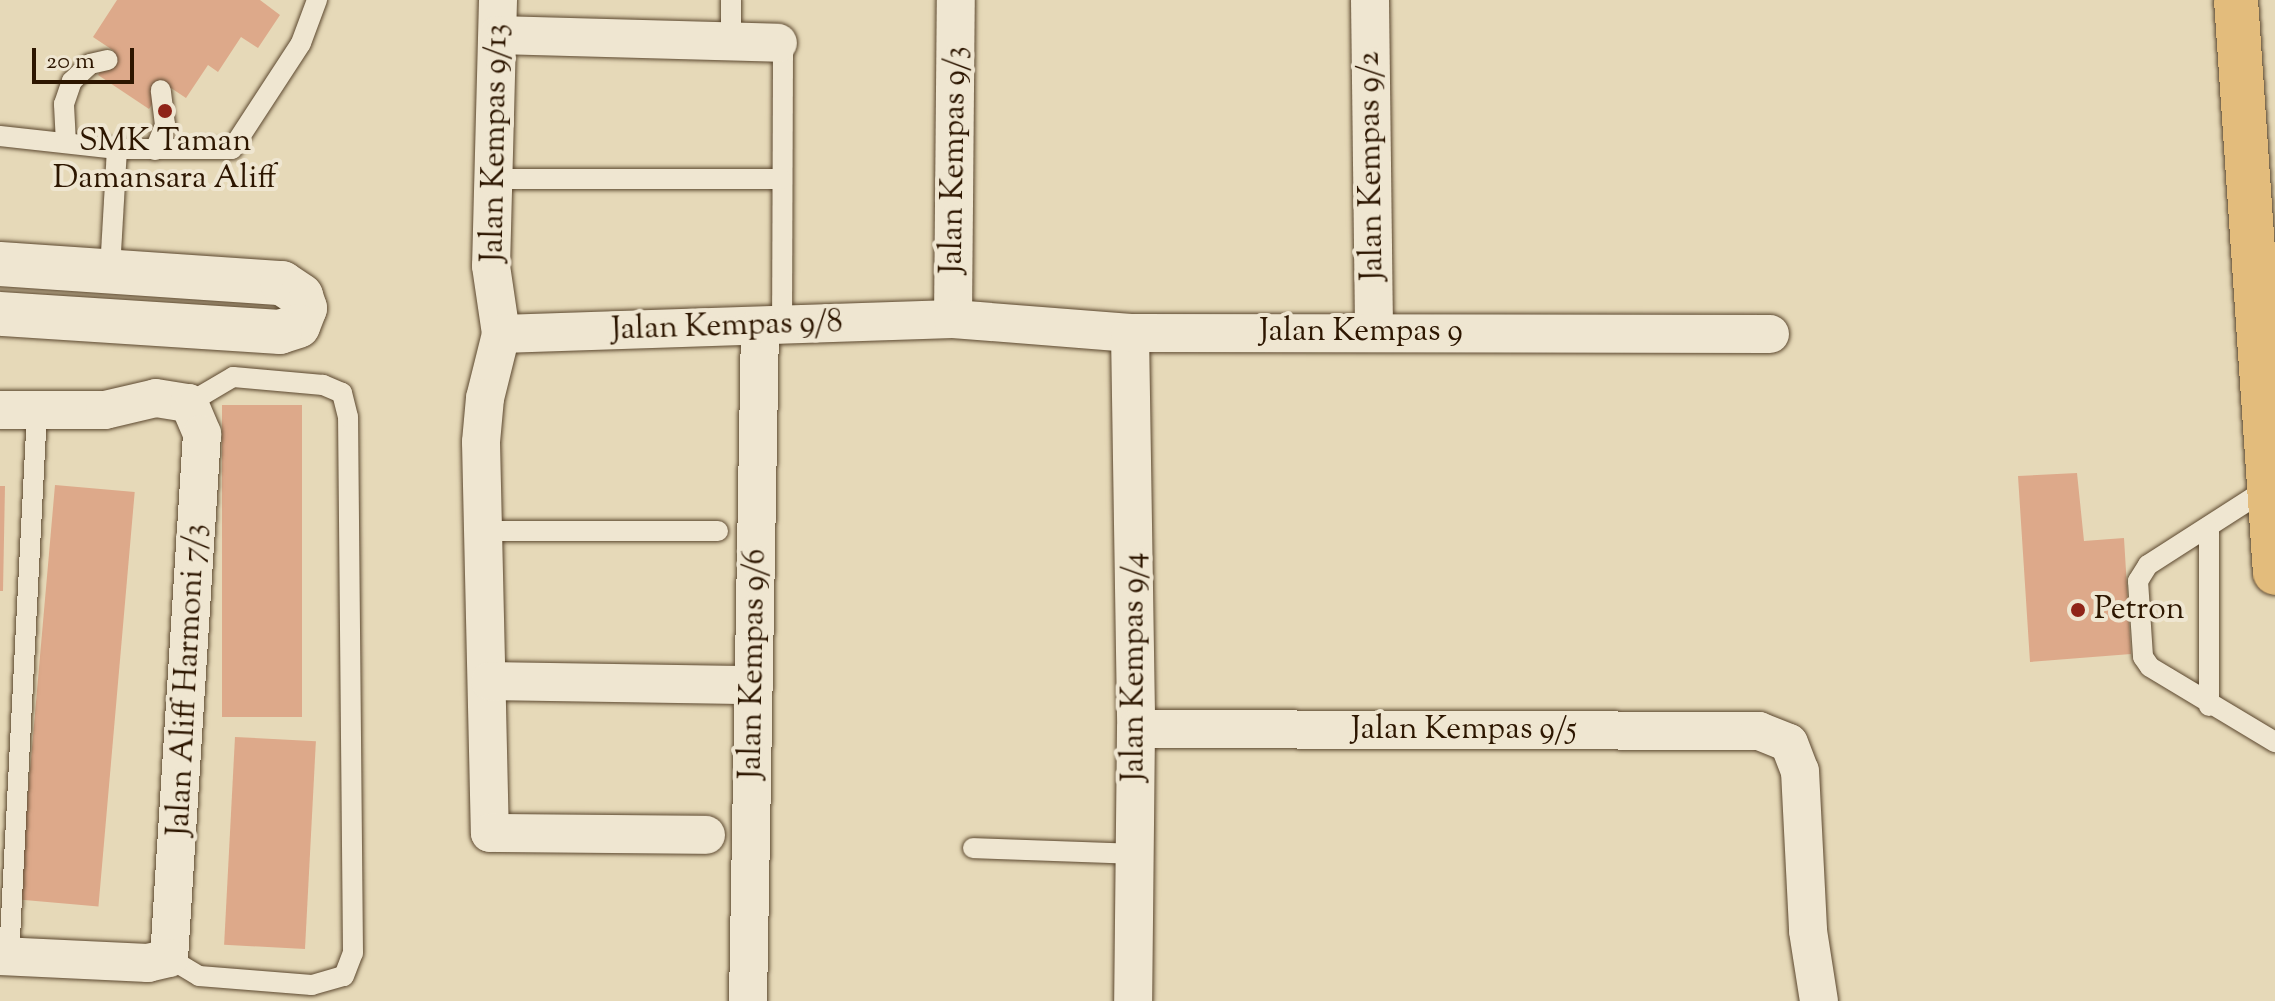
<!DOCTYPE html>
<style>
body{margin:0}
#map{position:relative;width:2275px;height:1001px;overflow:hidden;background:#e6d9b8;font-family:"Sorts Mill Goudy",serif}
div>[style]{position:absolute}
.building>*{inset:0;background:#dda98a;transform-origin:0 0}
.roads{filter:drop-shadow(0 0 2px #5b472e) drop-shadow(0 0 2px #5b472e)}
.lane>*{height:20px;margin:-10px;padding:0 10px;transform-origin:10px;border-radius:10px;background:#efe6d1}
.street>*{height:38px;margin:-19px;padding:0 19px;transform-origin:19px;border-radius:19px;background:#efe6d1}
.secondary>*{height:44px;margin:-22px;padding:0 22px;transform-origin:22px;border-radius:22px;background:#efe6d1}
.primary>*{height:44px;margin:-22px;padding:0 22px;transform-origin:22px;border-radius:22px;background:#e3bc7c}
.dots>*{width:22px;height:22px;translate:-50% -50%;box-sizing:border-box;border:4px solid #efe6d1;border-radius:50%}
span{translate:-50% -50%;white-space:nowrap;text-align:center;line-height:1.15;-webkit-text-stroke:8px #efe6d1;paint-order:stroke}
.poi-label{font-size:32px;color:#2d1600}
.left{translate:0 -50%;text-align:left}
.street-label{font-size:32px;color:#2d1600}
.scale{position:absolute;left:32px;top:48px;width:102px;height:36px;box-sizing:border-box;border:4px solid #2d1600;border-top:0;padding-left:10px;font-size:24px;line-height:28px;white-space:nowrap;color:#2d1600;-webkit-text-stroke:6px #efe6d1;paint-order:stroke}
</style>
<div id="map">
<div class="building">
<i style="clip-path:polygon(117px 0,260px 0,280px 15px,258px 48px,241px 37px,218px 72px,208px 65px,186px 98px,165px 84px,149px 109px,98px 75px,114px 51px,93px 37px)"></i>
<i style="left:222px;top:405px;width:80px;height:312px"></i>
<i style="clip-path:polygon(2077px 473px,2084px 541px,2124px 538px,2131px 654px,2030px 662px,2018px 476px)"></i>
<i style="left:55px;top:485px;width:80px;height:416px;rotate:5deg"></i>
<i style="clip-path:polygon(0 486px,5px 486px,3px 591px,0 591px)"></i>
<i style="left:235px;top:737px;width:81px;height:208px;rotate:3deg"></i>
</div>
<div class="roads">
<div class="lane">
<i style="left:731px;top:0;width:39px;rotate:90deg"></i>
<i style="left:778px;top:43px;width:11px;rotate:63deg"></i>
<i style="left:783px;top:53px;width:272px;rotate:90.2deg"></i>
<i style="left:0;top:136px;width:118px;rotate:6.3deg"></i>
<i style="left:117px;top:149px;width:115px"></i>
<i style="left:232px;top:149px;width:126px;rotate:-56.9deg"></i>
<i style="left:301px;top:43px;width:46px;rotate:-69.6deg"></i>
<i style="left:66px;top:143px;width:39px;rotate:-93deg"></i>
<i style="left:64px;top:104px;width:24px;rotate:-71deg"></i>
<i style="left:72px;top:81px;width:25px;rotate:-43deg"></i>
<i style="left:90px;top:64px;width:18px;rotate:-13deg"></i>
<i style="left:155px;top:150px;width:27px;rotate:-68deg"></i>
<i style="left:165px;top:125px;width:35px;rotate:-97deg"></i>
<i style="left:494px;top:179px;width:287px"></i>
<i style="left:110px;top:270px;width:121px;rotate:-86.7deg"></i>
<i style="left:2268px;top:488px;width:143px;rotate:147.3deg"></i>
<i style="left:2148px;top:565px;width:19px;rotate:122deg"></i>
<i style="left:2138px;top:581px;width:76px;rotate:86.2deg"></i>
<i style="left:2143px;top:657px;width:12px;rotate:55deg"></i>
<i style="left:2150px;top:667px;width:146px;rotate:31deg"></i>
<i style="left:485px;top:531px;width:233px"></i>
<i style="left:2209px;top:706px;width:176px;rotate:-90deg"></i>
<i style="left:973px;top:848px;width:162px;rotate:2.1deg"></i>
<i style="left:9px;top:957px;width:546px;rotate:-87.06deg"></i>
<i style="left:169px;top:958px;width:35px;rotate:31deg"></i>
<i style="left:199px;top:976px;width:113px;rotate:4.6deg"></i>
<i style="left:312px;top:985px;width:33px;rotate:-16deg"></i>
<i style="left:344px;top:976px;width:25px;rotate:-69deg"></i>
<i style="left:353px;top:953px;width:536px;rotate:-90.53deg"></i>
<i style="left:348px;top:417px;width:25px;rotate:-104deg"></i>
<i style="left:342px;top:393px;width:21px;rotate:-157deg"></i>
<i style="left:323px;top:385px;width:90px;rotate:-174.9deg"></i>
<i style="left:233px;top:377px;width:51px;rotate:149.4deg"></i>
</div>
<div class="street">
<i style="left:498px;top:0;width:266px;rotate:91.5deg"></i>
<i style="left:491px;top:266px;width:69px;rotate:81.6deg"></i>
<i style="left:501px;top:334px;width:66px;rotate:104deg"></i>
<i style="left:485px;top:398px;width:44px;rotate:95.2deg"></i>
<i style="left:481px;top:442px;width:391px;rotate:88.7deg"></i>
<i style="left:490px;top:833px;width:216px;rotate:0.5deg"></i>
<i style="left:1370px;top:0;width:332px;rotate:89.3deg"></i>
<i style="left:498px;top:35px;width:280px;rotate:1.6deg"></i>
<i style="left:953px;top:319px;width:319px;rotate:-89.5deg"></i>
<i style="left:1130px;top:333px;width:396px;rotate:89.1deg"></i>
<i style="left:1136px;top:729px;width:272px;rotate:90.6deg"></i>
<i style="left:501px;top:334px;width:452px;rotate:-1.9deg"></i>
<i style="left:953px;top:319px;width:178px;rotate:4.5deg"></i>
<i style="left:1130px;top:333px;width:640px;rotate:0.09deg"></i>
<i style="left:0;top:410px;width:105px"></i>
<i style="left:105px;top:410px;width:52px;rotate:-13.2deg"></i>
<i style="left:156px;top:398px;width:33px;rotate:9deg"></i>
<i style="left:189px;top:403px;width:34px;rotate:67deg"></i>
<i style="left:202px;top:434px;width:525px;rotate:93.6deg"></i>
<i style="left:169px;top:958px;width:22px;rotate:167deg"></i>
<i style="left:148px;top:963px;width:148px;rotate:-177.3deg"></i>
<i style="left:490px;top:681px;width:264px;rotate:0.9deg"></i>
<i style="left:1136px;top:729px;width:623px;rotate:0.18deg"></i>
<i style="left:1759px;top:731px;width:32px;rotate:22deg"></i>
<i style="left:1789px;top:743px;width:30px;rotate:69deg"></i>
<i style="left:1800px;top:771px;width:160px;rotate:87.1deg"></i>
<i style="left:1808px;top:931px;width:71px;rotate:81.1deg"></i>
<i style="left:748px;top:1001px;width:675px;rotate:-88.98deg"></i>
</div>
<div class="secondary">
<i style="left:0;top:264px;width:283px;rotate:3.9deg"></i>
<i style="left:282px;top:283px;width:23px;rotate:34deg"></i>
<i style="left:301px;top:296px;width:13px;rotate:72deg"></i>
<i style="left:305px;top:308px;width:19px;rotate:111deg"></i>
<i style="left:298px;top:326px;width:19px;rotate:162deg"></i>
<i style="left:280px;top:332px;width:281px;rotate:-176.3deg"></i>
</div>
<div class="primary">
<i style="left:2236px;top:0;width:574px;rotate:86.11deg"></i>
</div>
</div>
<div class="dots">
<i style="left:165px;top:111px;background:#8f2418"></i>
<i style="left:2078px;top:610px;background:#8f2418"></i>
</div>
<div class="poi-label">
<span style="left:165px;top:161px">SMK Taman<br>Damansara Aliff</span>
<span class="left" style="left:2094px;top:610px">Petron</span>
</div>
<div class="street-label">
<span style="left:496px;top:143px;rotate:-89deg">Jalan Kempas 9/13</span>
<span style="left:955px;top:160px;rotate:-89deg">Jalan Kempas 9/3</span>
<span style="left:1372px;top:166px;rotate:-91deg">Jalan Kempas 9/2</span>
<span style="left:727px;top:327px;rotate:-2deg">Jalan Kempas 9/8</span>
<span style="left:1361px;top:332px">Jalan Kempas 9</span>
<span style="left:754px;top:664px;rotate:-89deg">Jalan Kempas 9/6</span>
<span style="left:1135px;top:667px;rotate:-90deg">Jalan Kempas 9/4</span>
<span style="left:188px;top:680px;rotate:-87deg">Jalan Aliff Harmoni 7/3</span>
<span style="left:1464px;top:730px">Jalan Kempas 9/5</span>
</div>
<div class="scale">20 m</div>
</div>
